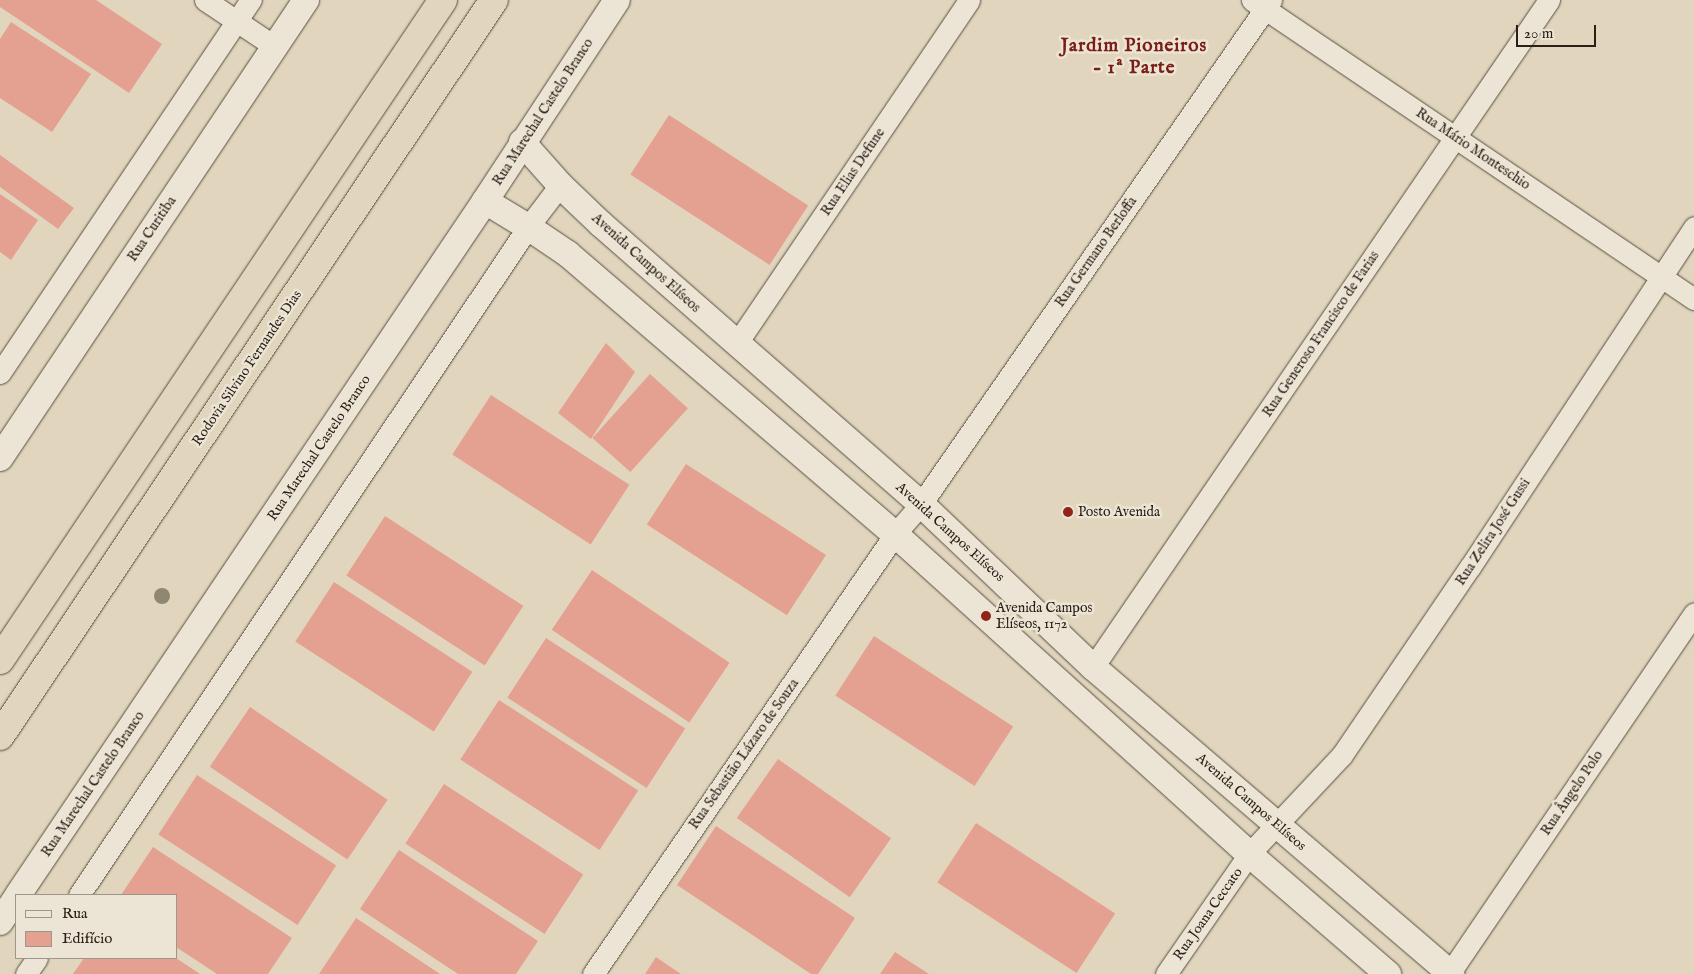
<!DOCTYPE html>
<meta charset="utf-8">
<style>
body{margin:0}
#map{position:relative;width:1694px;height:974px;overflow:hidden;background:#e1d6bd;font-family:"IM FELL English",serif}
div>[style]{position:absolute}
.building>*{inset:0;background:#e4a192;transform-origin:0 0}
.roads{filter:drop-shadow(0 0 1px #584e40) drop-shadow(0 0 1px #584e40)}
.minor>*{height:21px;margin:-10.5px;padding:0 10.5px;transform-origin:10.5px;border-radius:10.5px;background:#ece4d4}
.tertiary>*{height:26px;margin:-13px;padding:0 13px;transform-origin:13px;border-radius:13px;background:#ece4d4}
.motorway>*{height:28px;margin:-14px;padding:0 14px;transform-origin:14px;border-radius:14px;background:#e1d6bd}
.trees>*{width:16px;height:16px;margin:-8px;border-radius:50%;background:#908772}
.dots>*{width:14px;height:14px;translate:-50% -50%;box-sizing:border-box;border:2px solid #ece4d4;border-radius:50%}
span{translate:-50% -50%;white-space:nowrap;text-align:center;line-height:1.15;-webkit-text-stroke:5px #ece4d4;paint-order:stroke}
.street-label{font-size:14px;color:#2a2017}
.poi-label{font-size:14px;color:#2a2017}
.left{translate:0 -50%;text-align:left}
.district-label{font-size:19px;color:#7a1f14;font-weight:700;letter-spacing:1px}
.legend{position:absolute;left:15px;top:894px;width:162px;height:65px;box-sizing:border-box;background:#ece4d4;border:1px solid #9e9688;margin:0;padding:6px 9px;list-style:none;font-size:15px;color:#2a2017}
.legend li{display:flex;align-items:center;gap:10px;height:25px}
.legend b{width:25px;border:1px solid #9e9688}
.scale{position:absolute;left:1516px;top:25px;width:80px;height:22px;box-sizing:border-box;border:2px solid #2a2017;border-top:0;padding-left:6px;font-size:15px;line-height:18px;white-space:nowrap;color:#2a2017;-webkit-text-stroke:4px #ece4d4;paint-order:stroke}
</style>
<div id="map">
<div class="building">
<i style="clip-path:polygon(0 0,96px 0,162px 44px,129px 93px,0 7px)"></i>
<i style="clip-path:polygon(11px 22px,91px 74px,52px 132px,0 98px,0 39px)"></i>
<i style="left:669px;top:115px;width:166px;height:71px;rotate:33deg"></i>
<i style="clip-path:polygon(0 155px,74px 208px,58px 229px,0 187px)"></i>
<i style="clip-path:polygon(0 194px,38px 220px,11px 260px,0 252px)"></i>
<i style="clip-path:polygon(606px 343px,635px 372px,591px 439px,558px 413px)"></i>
<i style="left:650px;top:374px;width:51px;height:86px;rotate:42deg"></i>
<i style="left:491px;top:395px;width:165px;height:71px;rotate:33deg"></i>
<i style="left:686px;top:464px;width:167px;height:72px;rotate:33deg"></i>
<i style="left:385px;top:516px;width:165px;height:71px;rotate:33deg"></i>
<i style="left:592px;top:570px;width:166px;height:72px;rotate:34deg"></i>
<i style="left:334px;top:582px;width:165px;height:71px;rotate:33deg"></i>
<i style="left:874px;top:636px;width:166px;height:71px;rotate:33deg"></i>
<i style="left:546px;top:638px;width:166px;height:71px;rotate:33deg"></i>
<i style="left:499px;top:700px;width:166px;height:71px;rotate:33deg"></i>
<i style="left:250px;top:707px;width:166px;height:72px;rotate:34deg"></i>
<i style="left:778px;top:759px;width:138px;height:72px;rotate:35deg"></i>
<i style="left:197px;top:775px;width:166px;height:71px;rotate:33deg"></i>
<i style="left:444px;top:784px;width:166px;height:71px;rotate:33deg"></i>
<i style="left:976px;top:823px;width:166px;height:71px;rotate:33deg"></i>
<i style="clip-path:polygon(716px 826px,855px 918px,818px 974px,811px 974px,677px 885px)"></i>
<i style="clip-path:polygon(153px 847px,292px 938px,268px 974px,217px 974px,176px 947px,176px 895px,121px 895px)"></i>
<i style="clip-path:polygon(399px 850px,538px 941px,516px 974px,458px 974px,360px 909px)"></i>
<i style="clip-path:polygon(356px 918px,440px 974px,319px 974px)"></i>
<i style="clip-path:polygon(895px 952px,929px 974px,880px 974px)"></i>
<i style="clip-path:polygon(656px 957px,681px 974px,645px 974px)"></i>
<i style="clip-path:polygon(84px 958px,176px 958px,200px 974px,73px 974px)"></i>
</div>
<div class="roads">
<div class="minor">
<i style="left:205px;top:0;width:83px;rotate:33.7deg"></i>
<i style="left:1252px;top:0;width:534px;rotate:34.08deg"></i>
<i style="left:737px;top:343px;width:414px;rotate:-55.9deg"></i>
<i style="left:0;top:373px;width:450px;rotate:-56.1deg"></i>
<i style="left:1093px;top:667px;width:808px;rotate:-55.64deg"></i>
<i style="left:79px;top:895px;width:805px;rotate:-56.09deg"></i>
<i style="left:528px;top:227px;width:53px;rotate:-52.7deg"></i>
<i style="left:26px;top:974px;width:19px;rotate:-55deg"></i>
<i style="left:593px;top:974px;width:534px;rotate:-55.54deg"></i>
<i style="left:895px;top:534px;width:40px;rotate:-49deg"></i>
<i style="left:921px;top:504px;width:614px;rotate:-55.22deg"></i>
<i style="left:1166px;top:974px;width:146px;rotate:-55.3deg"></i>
<i style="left:1249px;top:854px;width:136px;rotate:-46.8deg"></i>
<i style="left:1342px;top:755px;width:227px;rotate:-55.8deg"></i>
<i style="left:1470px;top:567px;width:407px;rotate:-56.6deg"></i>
<i style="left:1449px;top:974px;width:436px;rotate:-55.8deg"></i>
</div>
<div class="tertiary">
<i style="left:522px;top:142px;width:57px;rotate:48.5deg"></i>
<i style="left:560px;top:185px;width:57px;rotate:43.6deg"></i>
<i style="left:601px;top:224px;width:425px;rotate:41.2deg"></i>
<i style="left:921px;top:504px;width:237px;rotate:43.5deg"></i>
<i style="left:1093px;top:667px;width:472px;rotate:40.6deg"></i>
<i style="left:485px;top:201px;width:50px;rotate:31.2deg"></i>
<i style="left:528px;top:227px;width:48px;rotate:34deg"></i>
<i style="left:568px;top:254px;width:430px;rotate:40.6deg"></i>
<i style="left:895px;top:534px;width:477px;rotate:42.1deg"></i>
<i style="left:1249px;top:854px;width:184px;rotate:40.8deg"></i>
<i style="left:0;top:458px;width:551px;rotate:-56.25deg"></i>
<i style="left:18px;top:895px;width:836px;rotate:-56.06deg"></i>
<i style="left:485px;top:201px;width:240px;rotate:-56.7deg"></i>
<i style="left:0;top:922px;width:29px;rotate:-56deg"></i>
</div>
<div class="motorway">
<i style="left:0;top:660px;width:795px;rotate:-56.13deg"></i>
<i style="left:0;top:736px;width:886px;rotate:-56.13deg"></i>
</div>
</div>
<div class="trees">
<i style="left:162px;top:596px"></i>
</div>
<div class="dots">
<i style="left:1068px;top:512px;background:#8f2418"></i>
<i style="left:986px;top:616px;background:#8f2418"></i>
</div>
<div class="street-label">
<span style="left:543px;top:112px;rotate:-57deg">Rua Marechal Castelo Branco</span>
<span style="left:1473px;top:149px;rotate:34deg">Rua Mário Monteschio</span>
<span style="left:853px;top:172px;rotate:-56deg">Rua Elias Defune</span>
<span style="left:152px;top:229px;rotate:-56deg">Rua Curitiba</span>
<span style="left:1096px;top:252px;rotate:-55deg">Rua Germano Berloffa</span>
<span style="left:646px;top:263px;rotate:42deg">Avenida Campos Elíseos</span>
<span style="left:1321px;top:334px;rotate:-56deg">Rua Generoso Francisco de Farias</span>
<span style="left:247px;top:368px;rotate:-56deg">Rodovia Silvino Fernandes Dias</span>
<span style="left:319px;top:448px;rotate:-56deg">Rua Marechal Castelo Branco</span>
<span style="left:950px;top:532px;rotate:42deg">Avenida Campos Elíseos</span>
<span style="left:1493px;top:532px;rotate:-57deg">Rua Zelira José Gussi</span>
<span style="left:744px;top:754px;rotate:-55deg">Rua Sebastião Lázaro de Souza</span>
<span style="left:93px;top:784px;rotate:-56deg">Rua Marechal Castelo Branco</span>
<span style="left:1572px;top:793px;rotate:-56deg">Rua Ângelo Polo</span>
<span style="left:1251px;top:802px;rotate:41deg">Avenida Campos Elíseos</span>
<span style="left:1208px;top:914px;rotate:-55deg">Rua Joana Ceccato</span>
</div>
<div class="poi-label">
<span class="left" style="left:1078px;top:512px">Posto Avenida</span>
<span class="left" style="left:996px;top:616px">Avenida Campos<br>Elíseos, 1172</span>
</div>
<div class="district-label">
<span style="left:1134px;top:58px">Jardim Pioneiros<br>- 1ª Parte</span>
</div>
<ul class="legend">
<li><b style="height:6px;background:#ece4d4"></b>Rua</li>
<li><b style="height:14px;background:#e4a192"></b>Edifício</li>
</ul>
<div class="scale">20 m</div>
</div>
